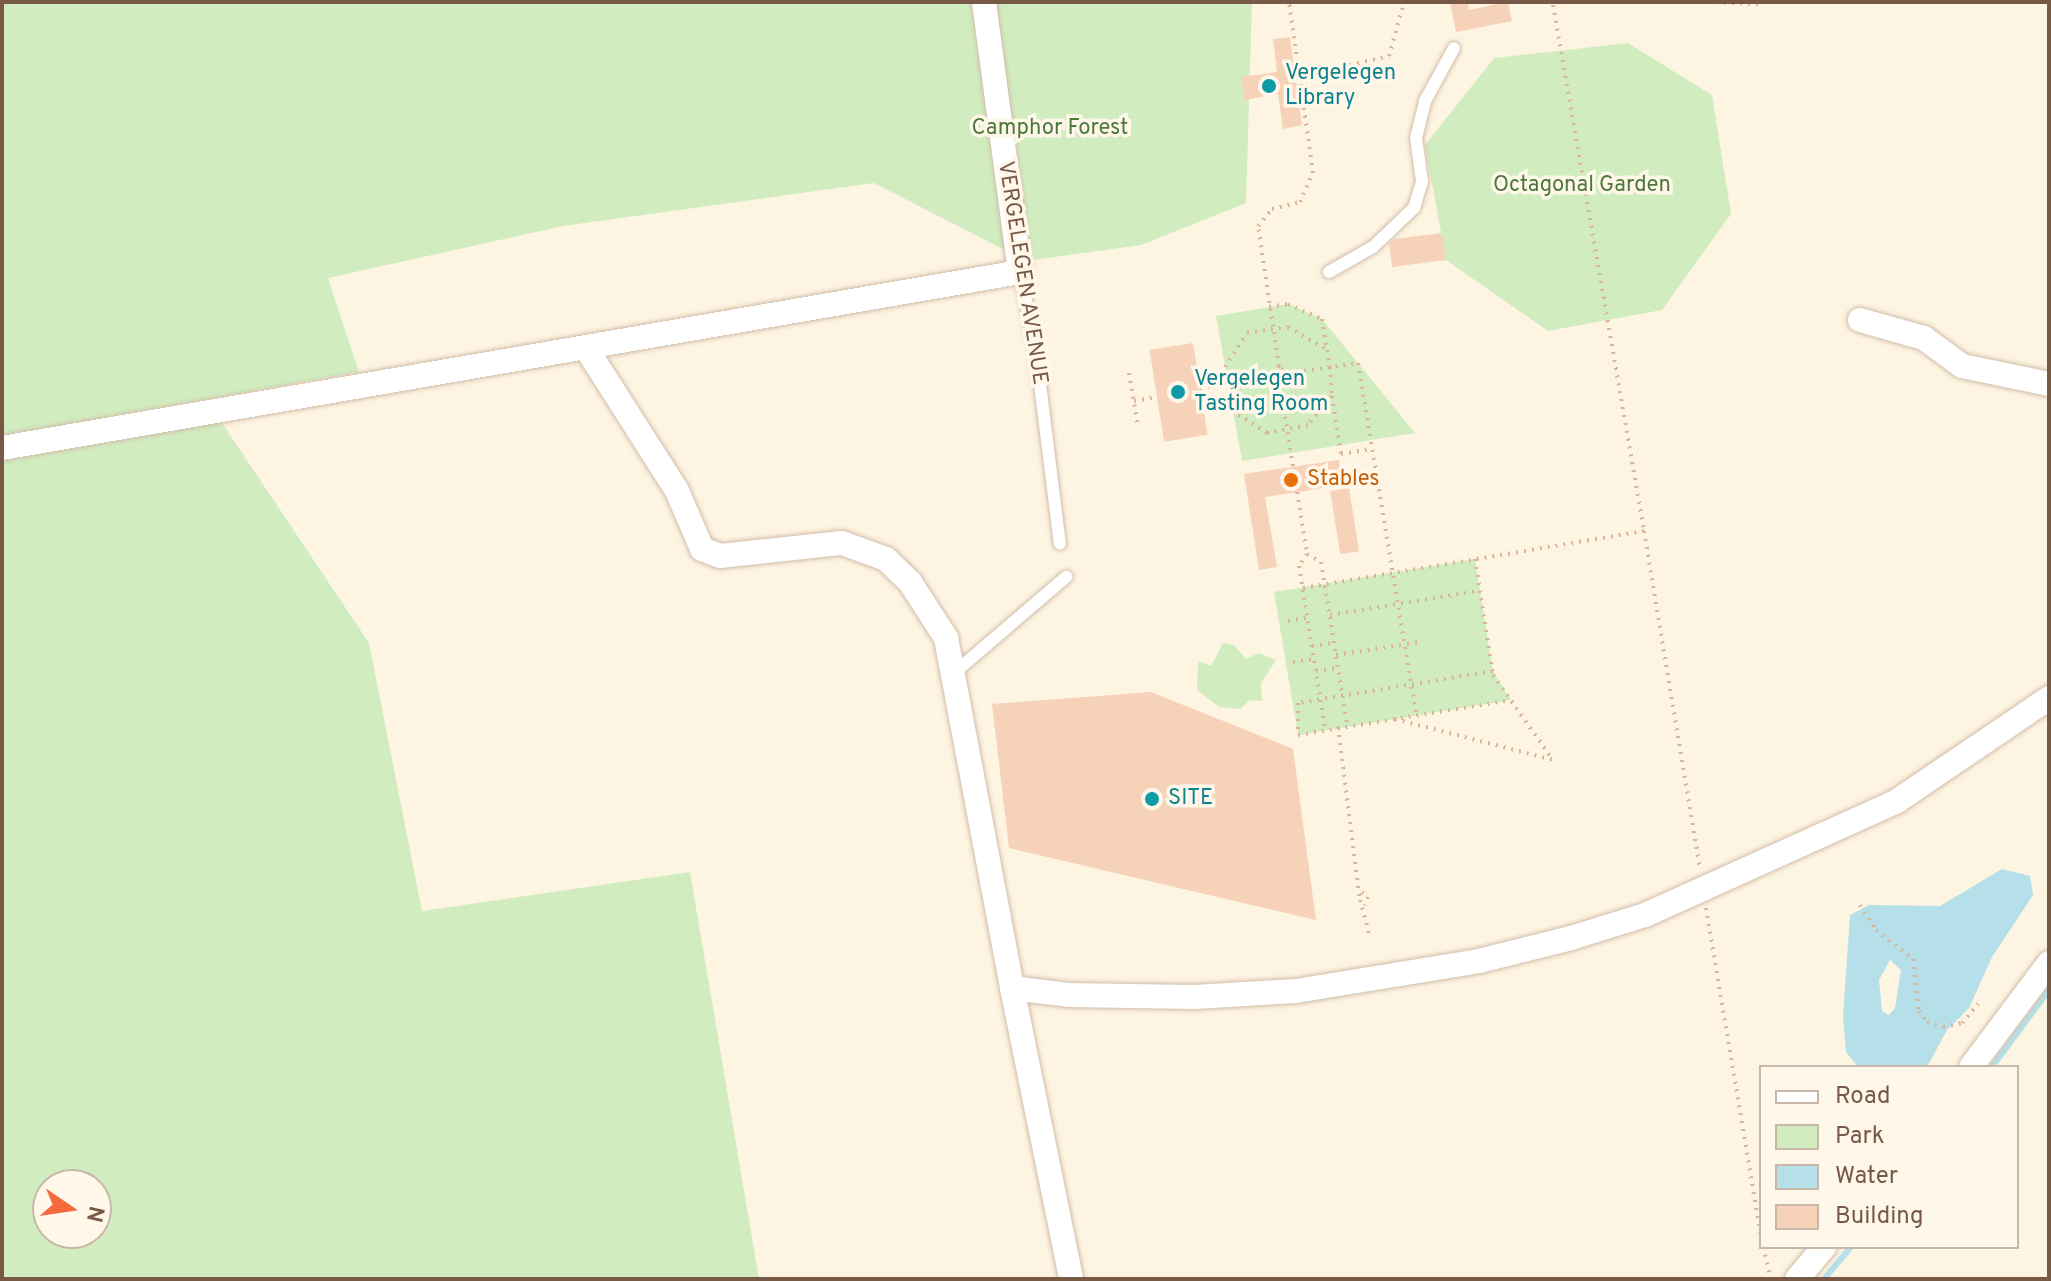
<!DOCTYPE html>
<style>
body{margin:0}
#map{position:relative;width:2051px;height:1281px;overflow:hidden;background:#fef4e2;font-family:Overpass,sans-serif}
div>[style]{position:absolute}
.green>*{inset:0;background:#d1edc0}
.water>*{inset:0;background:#b5e0e9}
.stream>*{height:6px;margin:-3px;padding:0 3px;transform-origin:3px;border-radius:3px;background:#b5e0e9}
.building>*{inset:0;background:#f6d2b8;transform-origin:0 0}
.path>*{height:4px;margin-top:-2px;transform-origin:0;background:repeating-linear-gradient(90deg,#dbb59b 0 2px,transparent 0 8px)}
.roads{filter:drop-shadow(0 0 2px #d2bdaa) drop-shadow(0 0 2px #d2bdaa)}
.lane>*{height:12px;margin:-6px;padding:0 6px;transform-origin:6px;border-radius:6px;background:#fff}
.street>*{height:24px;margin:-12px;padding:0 12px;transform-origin:12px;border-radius:12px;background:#fff}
.dots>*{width:22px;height:22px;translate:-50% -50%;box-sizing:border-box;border:4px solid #fff7ea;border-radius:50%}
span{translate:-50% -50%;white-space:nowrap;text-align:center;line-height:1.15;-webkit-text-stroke:7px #fff7ea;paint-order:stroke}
.culture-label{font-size:22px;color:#0d838f}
.left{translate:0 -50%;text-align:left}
.park-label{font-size:22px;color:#4c793b}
.street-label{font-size:22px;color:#785946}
.food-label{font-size:22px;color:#c56008}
.frame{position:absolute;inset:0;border:4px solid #785946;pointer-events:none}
.legend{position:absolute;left:1759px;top:1065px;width:260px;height:184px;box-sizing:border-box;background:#fff7ea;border:2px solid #c9b8a8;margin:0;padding:10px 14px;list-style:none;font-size:24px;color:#785946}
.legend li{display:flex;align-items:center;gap:16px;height:40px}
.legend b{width:40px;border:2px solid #c9b8a8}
.north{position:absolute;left:32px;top:1169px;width:80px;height:80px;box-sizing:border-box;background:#fff7ea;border:2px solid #c9b8a8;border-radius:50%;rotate:103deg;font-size:22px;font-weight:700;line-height:32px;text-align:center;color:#785946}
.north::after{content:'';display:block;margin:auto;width:28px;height:36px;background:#f36a3d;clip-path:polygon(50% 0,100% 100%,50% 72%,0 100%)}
</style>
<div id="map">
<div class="green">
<i style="clip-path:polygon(2px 2px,1252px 2px,1246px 203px,1141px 245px,1026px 261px,874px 183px,563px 226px,328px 278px,359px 372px,2px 436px)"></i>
<i style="clip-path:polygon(1628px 43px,1712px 95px,1731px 214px,1662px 310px,1548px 331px,1446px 260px,1425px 145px,1494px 58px)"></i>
<i style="clip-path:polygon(1288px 304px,1322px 319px,1415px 433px,1242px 461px,1216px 316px)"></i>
<i style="clip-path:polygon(evenodd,220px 420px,369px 643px,422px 911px,690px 872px,759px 1279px,2px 1279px,2px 459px,220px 420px,48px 1185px,96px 1185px,96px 1233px,48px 1233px,48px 1185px)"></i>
<i style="clip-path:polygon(1475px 559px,1493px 671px,1511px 700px,1298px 735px,1274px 592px)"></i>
<i style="clip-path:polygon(1223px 643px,1234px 645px,1246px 659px,1259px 653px,1276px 660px,1261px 683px,1262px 701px,1250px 700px,1240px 709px,1219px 707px,1197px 690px,1198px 661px,1211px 666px)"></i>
</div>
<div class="water">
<i style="clip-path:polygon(evenodd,2002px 869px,2030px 876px,2033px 895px,1992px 957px,1969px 1008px,1947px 1030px,1927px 1067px,1858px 1067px,1846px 1052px,1843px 1017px,1850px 915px,1869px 905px,1940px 906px,2002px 869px,1890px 960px,1901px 970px,1895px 1008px,1889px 1015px,1882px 1011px,1879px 980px,1890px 960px)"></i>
</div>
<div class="stream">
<i style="left:1992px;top:1067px;width:96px;rotate:-53.5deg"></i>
<i style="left:1824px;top:1279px;width:42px;rotate:-49.8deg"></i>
</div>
<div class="building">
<i style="clip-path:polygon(1450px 2px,1468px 2px,1469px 10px,1508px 2px,1512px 21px,1456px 32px)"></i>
<i style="clip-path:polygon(1290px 37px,1302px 125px,1283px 129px,1278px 94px,1244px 100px,1241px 77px,1277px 72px,1273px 39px)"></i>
<i style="clip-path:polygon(1442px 233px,1446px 260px,1392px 267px,1389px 244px,1394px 239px)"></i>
<i style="left:1193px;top:343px;width:93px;height:44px;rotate:81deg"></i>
<i style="clip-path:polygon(1339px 460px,1343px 485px,1265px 497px,1277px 567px,1259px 570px,1244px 474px)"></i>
<i style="left:1349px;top:488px;width:64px;height:19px;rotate:81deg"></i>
<i style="clip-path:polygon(1151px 692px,1293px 749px,1316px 920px,1009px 848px,992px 704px)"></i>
</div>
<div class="path">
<i style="left:1708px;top:2px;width:51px;rotate:2.2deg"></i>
<i style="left:1553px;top:5px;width:534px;rotate:80.18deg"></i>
<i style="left:1295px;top:78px;width:97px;rotate:-13.2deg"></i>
<i style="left:1389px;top:56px;width:56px;rotate:-74.5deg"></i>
<i style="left:1269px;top:307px;width:19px;rotate:-9deg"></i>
<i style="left:1288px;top:304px;width:37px;rotate:24deg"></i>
<i style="left:1322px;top:319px;width:31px;rotate:81deg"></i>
<i style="left:1327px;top:350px;width:17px;rotate:80deg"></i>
<i style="left:1330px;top:367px;width:29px;rotate:86deg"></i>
<i style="left:1332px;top:396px;width:38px;rotate:130deg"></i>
<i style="left:1308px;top:425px;width:42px;rotate:169deg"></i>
<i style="left:1267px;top:433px;width:40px;rotate:-147.1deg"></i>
<i style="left:1233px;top:411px;width:45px;rotate:-100.3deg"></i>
<i style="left:1225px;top:367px;width:40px;rotate:-57.1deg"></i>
<i style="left:1247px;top:333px;width:41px;rotate:-8.3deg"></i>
<i style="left:1288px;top:327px;width:45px;rotate:30.5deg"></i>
<i style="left:1279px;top:366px;width:142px;rotate:-98.5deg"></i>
<i style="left:1258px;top:226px;width:22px;rotate:-51deg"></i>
<i style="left:1272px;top:209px;width:29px;rotate:-14deg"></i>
<i style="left:1300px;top:202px;width:32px;rotate:-66deg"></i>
<i style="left:1313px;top:173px;width:173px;rotate:-98deg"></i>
<i style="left:1129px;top:373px;width:54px;rotate:80.4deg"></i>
<i style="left:1288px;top:373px;width:71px;rotate:-8.1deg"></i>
<i style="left:1358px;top:363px;width:357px;rotate:80.6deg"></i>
<i style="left:1280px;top:385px;width:12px;rotate:-48deg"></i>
<i style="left:1288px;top:376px;width:13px;rotate:-132deg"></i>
<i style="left:1279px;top:366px;width:13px;rotate:132deg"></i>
<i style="left:1270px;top:376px;width:13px;rotate:42deg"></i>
<i style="left:1280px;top:385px;width:82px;rotate:80.9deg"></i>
<i style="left:1200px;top:388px;width:71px;rotate:-9.7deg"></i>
<i style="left:1332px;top:396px;width:59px;rotate:81.2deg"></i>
<i style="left:1341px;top:454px;width:30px;rotate:-9deg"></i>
<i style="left:1134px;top:401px;width:23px;rotate:-10deg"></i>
<i style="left:1297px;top:492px;width:63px;rotate:80.8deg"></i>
<i style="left:1307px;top:554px;width:14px;rotate:124deg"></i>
<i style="left:1299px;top:566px;width:165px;rotate:80.9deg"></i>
<i style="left:1307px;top:554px;width:16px;rotate:30deg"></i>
<i style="left:1321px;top:562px;width:165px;rotate:80.9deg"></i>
<i style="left:1475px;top:559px;width:117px;rotate:81.2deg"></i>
<i style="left:1493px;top:675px;width:104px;rotate:54.8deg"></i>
<i style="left:1303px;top:588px;width:346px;rotate:-9.5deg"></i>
<i style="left:1644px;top:531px;width:342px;rotate:80.6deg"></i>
<i style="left:1330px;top:615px;width:151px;rotate:-9.2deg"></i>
<i style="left:1288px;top:621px;width:19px;rotate:-9deg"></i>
<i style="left:1312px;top:646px;width:21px;rotate:-8deg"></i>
<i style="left:1336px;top:655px;width:85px;rotate:-8.8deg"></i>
<i style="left:1293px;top:662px;width:21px;rotate:-8deg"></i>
<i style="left:1316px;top:671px;width:21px;rotate:-8deg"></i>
<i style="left:1493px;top:671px;width:198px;rotate:170.7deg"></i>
<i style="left:1298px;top:703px;width:32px;rotate:90deg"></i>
<i style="left:1298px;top:735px;width:216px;rotate:-9.3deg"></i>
<i style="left:1395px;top:719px;width:163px;rotate:14.5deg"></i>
<i style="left:1338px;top:727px;width:174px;rotate:82.8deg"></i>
<i style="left:1360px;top:900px;width:35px;rotate:75deg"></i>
<i style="left:1362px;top:892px;width:8px;rotate:40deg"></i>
<i style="left:1368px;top:897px;width:9px;rotate:111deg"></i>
<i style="left:1860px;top:905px;width:30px;rotate:57deg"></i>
<i style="left:1876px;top:930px;width:47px;rotate:38.1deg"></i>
<i style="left:1913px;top:959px;width:52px;rotate:83.4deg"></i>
<i style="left:1919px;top:1011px;width:14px;rotate:54deg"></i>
<i style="left:1927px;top:1022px;width:17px;rotate:17deg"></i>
<i style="left:1943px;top:1027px;width:19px;rotate:-12deg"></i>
<i style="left:1962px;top:1023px;width:25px;rotate:-50deg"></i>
<i style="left:1706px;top:908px;width:335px;rotate:80.5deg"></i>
<i style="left:1763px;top:1247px;width:33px;rotate:76deg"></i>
</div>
<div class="roads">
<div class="lane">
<i style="left:1020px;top:272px;width:82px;rotate:78.7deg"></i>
<i style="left:1036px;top:352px;width:193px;rotate:82.9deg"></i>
<i style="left:1329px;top:272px;width:51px;rotate:-29.6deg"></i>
<i style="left:1373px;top:247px;width:57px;rotate:-43.6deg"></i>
<i style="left:1414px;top:208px;width:28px;rotate:-73deg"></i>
<i style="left:1422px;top:181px;width:43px;rotate:-97.9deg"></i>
<i style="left:1416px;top:138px;width:38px;rotate:-76deg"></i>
<i style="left:1425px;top:101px;width:60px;rotate:-61.3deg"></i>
<i style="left:954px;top:673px;width:148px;rotate:-40.6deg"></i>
</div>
<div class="street">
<i style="left:1860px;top:320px;width:66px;rotate:15.7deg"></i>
<i style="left:1924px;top:338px;width:47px;rotate:36.4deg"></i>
<i style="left:1962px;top:366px;width:89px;rotate:11.7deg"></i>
<i style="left:586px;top:348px;width:169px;rotate:57.5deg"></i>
<i style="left:677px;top:491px;width:63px;rotate:66.7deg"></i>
<i style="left:702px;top:549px;width:19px;rotate:21deg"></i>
<i style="left:720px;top:556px;width:123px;rotate:-6.1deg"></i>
<i style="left:842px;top:543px;width:47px;rotate:20deg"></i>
<i style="left:886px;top:559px;width:33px;rotate:44deg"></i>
<i style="left:910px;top:582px;width:67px;rotate:57.3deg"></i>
<i style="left:946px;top:638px;width:356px;rotate:79.3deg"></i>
<i style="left:1012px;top:988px;width:57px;rotate:7deg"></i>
<i style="left:1069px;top:995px;width:125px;rotate:0.9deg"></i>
<i style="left:1194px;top:997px;width:102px;rotate:-3.4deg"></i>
<i style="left:1296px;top:991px;width:185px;rotate:-9.3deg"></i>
<i style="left:1479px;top:961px;width:95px;rotate:-14deg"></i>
<i style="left:1571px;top:938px;width:77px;rotate:-17.3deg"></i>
<i style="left:1645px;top:915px;width:277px;rotate:-24.3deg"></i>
<i style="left:1897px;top:801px;width:184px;rotate:-34.1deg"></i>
<i style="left:2px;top:448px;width:1033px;rotate:-9.81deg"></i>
<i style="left:1020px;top:272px;width:272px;rotate:-97.6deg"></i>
<i style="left:1012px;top:988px;width:297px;rotate:78.5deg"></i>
<i style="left:1971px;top:1067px;width:130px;rotate:-53.1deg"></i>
<i style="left:1797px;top:1279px;width:42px;rotate:-49.8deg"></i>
</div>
</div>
<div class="dots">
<i style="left:1269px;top:86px;background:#0f9aa8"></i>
<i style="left:1178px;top:392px;background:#0f9aa8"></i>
<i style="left:1291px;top:480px;background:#e8710a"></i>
<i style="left:1152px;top:799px;background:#0f9aa8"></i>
</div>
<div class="culture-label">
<span class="left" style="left:1285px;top:86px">Vergelegen<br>Library</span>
<span class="left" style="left:1194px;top:392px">Vergelegen<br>Tasting Room</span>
<span class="left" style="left:1168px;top:799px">SITE</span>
</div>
<div class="park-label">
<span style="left:1050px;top:129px">Camphor Forest</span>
<span style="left:1582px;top:186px">Octagonal Garden</span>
</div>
<div class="street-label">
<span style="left:1022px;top:273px;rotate:81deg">VERGELEGEN AVENUE</span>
</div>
<div class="food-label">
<span class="left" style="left:1307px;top:480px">Stables</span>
</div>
<div class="frame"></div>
<ul class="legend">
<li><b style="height:10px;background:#fff"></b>Road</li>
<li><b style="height:22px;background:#d1edc0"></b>Park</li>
<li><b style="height:22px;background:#b5e0e9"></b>Water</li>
<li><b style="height:22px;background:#f6d2b8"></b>Building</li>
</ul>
<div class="north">N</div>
</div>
